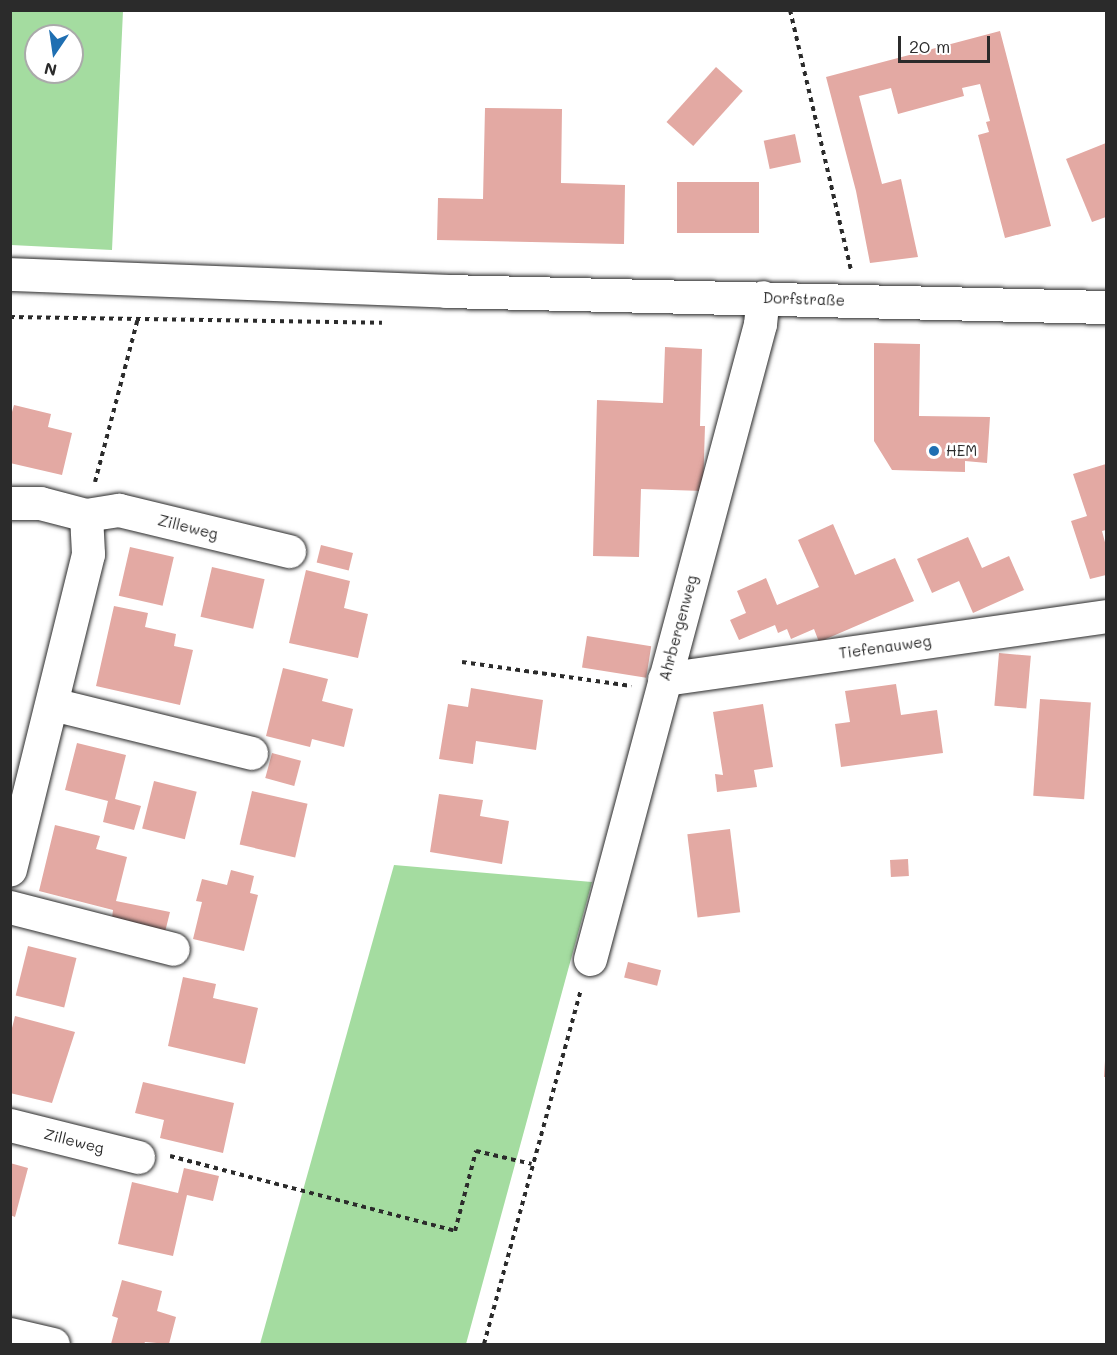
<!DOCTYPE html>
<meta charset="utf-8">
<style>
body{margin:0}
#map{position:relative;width:1117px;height:1355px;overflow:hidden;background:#fff;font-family:Mali,sans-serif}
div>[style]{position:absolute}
.green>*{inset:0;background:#a4dca0}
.building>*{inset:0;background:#e3a9a3;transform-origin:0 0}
.path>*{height:4px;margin-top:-2px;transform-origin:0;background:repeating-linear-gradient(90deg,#2b2b2b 0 4.5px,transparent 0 9px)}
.roads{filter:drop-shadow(0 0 2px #2b2b2b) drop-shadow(0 0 2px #2b2b2b)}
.minor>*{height:33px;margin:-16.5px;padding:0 16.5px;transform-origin:16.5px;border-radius:16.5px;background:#fff}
.dots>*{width:16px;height:16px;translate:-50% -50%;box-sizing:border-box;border:3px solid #fff;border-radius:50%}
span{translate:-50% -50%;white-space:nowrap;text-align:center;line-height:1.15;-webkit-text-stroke:5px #fff;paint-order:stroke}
.street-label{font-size:15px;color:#2b2b2b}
.poi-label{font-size:15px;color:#2b2b2b}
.left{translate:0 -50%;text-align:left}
.frame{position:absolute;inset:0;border:12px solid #2b2b2b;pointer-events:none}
.north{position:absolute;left:24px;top:24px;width:60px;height:60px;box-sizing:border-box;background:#fff;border:2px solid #aaa;border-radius:50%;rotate:193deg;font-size:16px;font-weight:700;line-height:24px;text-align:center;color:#2b2b2b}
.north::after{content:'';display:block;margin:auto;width:21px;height:27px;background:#1f6fb2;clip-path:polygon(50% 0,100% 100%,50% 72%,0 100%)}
.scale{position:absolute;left:898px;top:36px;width:92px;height:27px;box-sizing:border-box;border:3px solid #2b2b2b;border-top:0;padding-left:8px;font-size:18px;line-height:21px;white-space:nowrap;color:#2b2b2b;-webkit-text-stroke:4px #fff;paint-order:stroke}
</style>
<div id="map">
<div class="green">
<i style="clip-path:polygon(evenodd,11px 10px,123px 11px,112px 250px,11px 245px,11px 10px,36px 36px,72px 36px,72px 72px,36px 72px,36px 36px)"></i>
<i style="clip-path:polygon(394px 865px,592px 882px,466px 1344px,260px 1344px)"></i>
</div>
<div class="building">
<i style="clip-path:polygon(1000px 31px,1051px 226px,1005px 238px,978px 135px,989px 132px,986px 122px,990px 121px,980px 84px,962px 88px,964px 96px,898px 114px,891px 88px,859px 96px,882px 184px,901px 179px,918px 257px,870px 263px,856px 191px,826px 77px)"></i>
<i style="left:716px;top:67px;width:36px;height:74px;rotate:42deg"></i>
<i style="clip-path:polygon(485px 108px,562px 109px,561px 183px,625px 185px,624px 244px,437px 240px,438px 198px,483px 199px)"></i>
<i style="left:795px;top:134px;width:29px;height:32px;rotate:78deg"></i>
<i style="clip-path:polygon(1106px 143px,1106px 217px,1092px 222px,1066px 159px)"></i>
<i style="left:677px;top:182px;width:82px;height:51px"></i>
<i style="clip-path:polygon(874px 343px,920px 344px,919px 416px,990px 417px,987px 463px,965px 461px,965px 472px,892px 470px,874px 441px)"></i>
<i style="clip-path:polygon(665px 347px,702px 349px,700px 426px,705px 426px,703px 491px,641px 489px,639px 557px,593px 556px,597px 400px,663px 403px)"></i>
<i style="clip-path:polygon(14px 405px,51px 414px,48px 427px,72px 433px,62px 475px,10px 463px,10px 419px)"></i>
<i style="clip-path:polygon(1106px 464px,1106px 530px,1102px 531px,1106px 546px,1106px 575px,1090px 579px,1071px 521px,1087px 516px,1073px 474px)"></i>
<i style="clip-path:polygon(833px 524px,855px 575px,895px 558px,914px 601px,819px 642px,814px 629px,791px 639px,787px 629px,778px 633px,775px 625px,739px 640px,730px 620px,746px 613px,737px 591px,766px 578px,777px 605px,819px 587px,798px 540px)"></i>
<i style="clip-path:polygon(968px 537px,982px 568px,1009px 556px,1024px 590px,973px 613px,959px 581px,932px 593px,917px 559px)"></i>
<i style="left:321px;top:545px;width:33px;height:18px;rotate:14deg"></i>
<i style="left:130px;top:547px;width:45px;height:50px;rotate:13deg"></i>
<i style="left:212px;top:567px;width:54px;height:51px;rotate:13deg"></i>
<i style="clip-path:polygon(306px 570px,350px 581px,344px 608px,368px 614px,358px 658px,289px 643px)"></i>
<i style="clip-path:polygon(114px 606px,148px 613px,145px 627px,176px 634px,174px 646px,193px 650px,180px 705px,96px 686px)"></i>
<i style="left:587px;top:636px;width:65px;height:32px;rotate:9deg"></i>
<i style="left:999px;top:653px;width:32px;height:53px;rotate:5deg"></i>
<i style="clip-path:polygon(283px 668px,328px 679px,322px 701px,353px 709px,344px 747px,312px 739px,310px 747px,266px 736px)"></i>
<i style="clip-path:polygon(896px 684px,901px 715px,937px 710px,943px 753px,841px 767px,835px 724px,850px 722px,845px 691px)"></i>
<i style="clip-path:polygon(471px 688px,543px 700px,536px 750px,476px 741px,473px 764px,439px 759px,448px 704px,468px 707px)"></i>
<i style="left:1040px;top:699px;width:51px;height:97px;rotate:4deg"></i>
<i style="clip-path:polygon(763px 704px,773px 767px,754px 770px,757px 787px,717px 792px,715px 774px,723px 775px,713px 712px)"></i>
<i style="clip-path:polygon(77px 743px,126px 755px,115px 799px,141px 806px,134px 830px,103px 822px,108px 801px,65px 790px)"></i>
<i style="left:272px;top:753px;width:30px;height:26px;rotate:15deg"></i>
<i style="left:154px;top:781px;width:44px;height:49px;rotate:14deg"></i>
<i style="left:252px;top:791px;width:57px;height:55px;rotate:13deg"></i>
<i style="clip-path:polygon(439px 794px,483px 800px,480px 816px,509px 821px,502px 864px,430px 852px)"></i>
<i style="clip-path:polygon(55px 825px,100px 836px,96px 849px,127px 857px,116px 901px,170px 912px,165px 932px,112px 918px,113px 910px,39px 891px)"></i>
<i style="left:730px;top:829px;width:84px;height:43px;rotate:83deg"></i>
<i style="left:908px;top:859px;width:17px;height:18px;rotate:87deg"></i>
<i style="clip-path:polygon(231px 870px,254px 876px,250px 893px,258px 895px,244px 951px,193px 939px,202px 902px,196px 901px,202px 879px,227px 885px)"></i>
<i style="left:28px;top:946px;width:50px;height:51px;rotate:14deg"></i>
<i style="left:628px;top:962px;width:34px;height:16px;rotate:14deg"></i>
<i style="clip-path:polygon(183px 977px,216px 984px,213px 998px,258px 1008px,245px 1064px,168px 1046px)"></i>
<i style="clip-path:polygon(15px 1016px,75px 1032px,52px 1103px,10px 1093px,10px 1036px)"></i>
<i style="clip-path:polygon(1105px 1061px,1106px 1061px,1106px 1077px,1104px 1077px)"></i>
<i style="clip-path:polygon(143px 1082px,234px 1103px,223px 1153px,160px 1138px,164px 1120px,135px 1113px)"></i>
<i style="clip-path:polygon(10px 1163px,28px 1168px,15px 1217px,10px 1215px)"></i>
<i style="clip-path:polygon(184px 1168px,219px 1176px,213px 1201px,187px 1195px,173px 1256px,118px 1244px,132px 1182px,178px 1193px)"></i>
<i style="clip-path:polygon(122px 1280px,162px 1291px,157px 1311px,176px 1317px,169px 1344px,145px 1342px,144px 1344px,111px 1344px,118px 1318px,112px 1316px)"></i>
</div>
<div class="path">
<i style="left:790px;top:10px;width:267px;rotate:76.8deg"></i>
<i style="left:10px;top:317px;width:372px;rotate:0.9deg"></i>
<i style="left:95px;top:482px;width:170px;rotate:-75.3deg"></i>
<i style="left:462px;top:662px;width:171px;rotate:8.1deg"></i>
<i style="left:170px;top:1156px;width:295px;rotate:14.7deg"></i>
<i style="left:455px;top:1231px;width:83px;rotate:-75.3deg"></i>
<i style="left:476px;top:1151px;width:57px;rotate:13.1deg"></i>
<i style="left:484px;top:1344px;width:368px;rotate:-74.7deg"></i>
</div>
<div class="roads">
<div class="minor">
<i style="left:10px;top:274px;width:436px;rotate:2.2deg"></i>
<i style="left:446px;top:291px;width:660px;rotate:1.39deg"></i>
<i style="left:10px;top:503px;width:30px"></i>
<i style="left:40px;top:503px;width:48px;rotate:14.6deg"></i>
<i style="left:86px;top:515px;width:39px;rotate:87deg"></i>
<i style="left:88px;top:554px;width:325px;rotate:103.9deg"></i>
<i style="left:86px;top:515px;width:33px;rotate:-9deg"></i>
<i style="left:119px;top:510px;width:175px;rotate:13.6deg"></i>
<i style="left:664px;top:679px;width:446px;rotate:-8.1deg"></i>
<i style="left:52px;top:704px;width:205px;rotate:13.8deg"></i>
<i style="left:10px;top:907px;width:168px;rotate:14.4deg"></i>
<i style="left:590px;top:959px;width:657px;rotate:-75.01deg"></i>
<i style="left:760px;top:324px;width:27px;rotate:-84deg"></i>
<i style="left:10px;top:1125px;width:132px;rotate:14deg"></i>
<i style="left:10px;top:1334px;width:44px;rotate:13.1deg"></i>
</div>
</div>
<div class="dots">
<i style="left:934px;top:451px;background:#1f6fb2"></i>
</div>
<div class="street-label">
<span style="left:804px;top:299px;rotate:2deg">Dorfstraße</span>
<span style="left:188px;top:527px;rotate:14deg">Zilleweg</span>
<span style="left:678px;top:628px;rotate:-75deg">Ahrbergenweg</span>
<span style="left:885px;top:647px;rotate:-8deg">Tiefenauweg</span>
<span style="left:74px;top:1141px;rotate:14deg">Zilleweg</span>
</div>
<div class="poi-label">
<span class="left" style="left:946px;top:451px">HEM</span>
</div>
<div class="frame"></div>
<div class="north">N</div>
<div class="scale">20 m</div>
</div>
